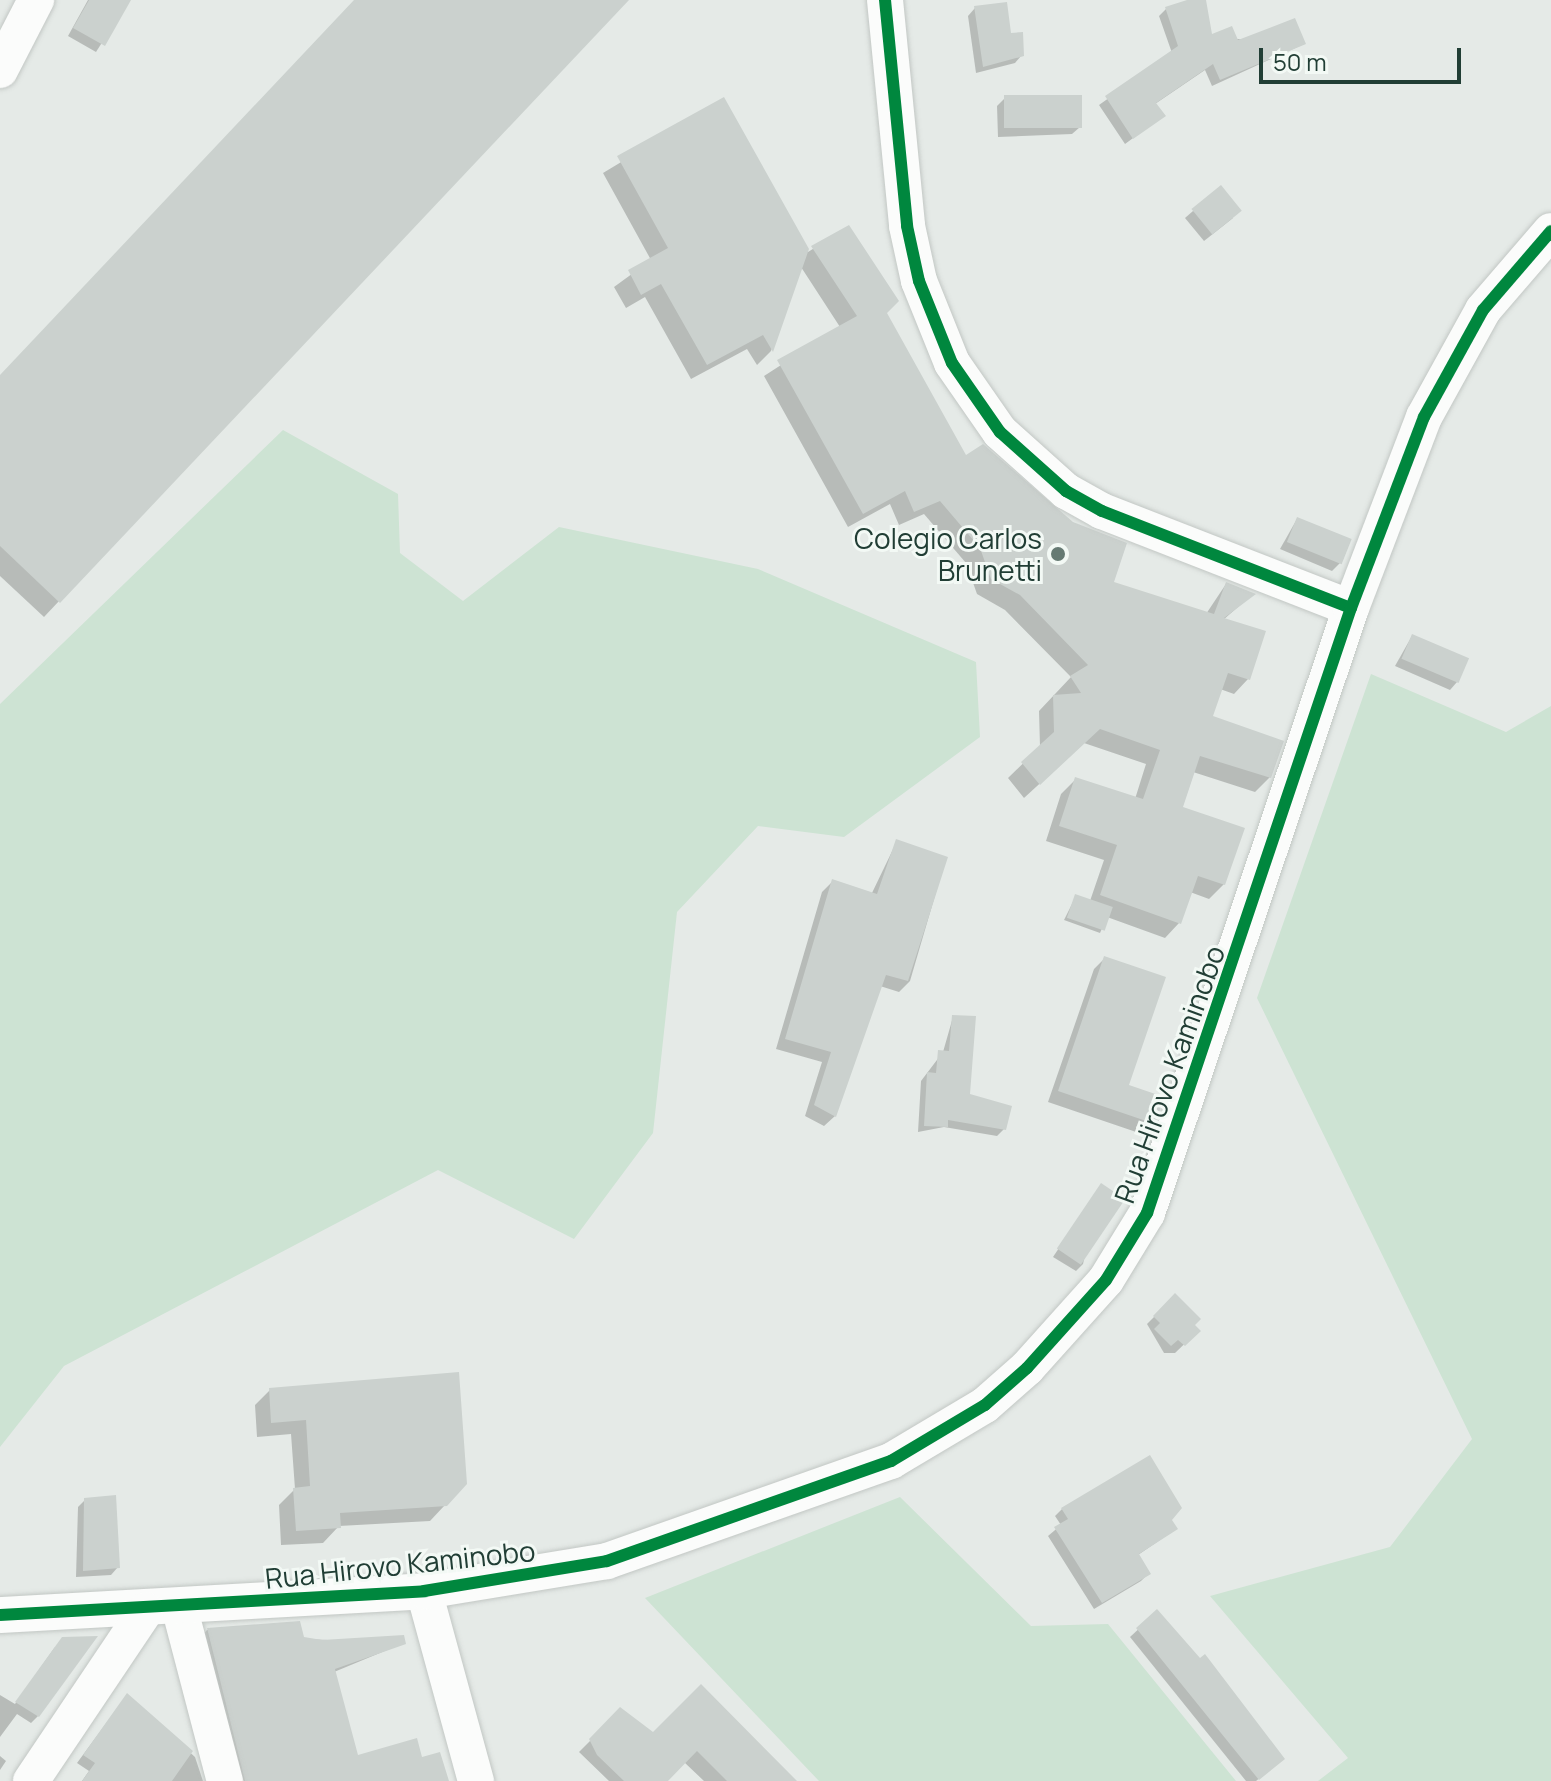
<!DOCTYPE html>
<style>
body{margin:0}
#map{position:relative;width:1551px;height:1781px;overflow:hidden;background:#e5eae7;font-family:Manrope,sans-serif}
div>[style]{position:absolute}
.green>*{inset:0;background:#cde3d3}
.shadow>*{inset:0;background:#0003}
.building>*{inset:0;background:#cbd1ce;transform-origin:0 0}
.roads{filter:drop-shadow(0 0 2px #c2c7c4) drop-shadow(0 0 2px #c2c7c4)}
.minor>*{height:36px;margin:-18px;padding:0 18px;transform-origin:18px;border-radius:18px;background:#fbfcfb}
.cycleway>*{height:12px;margin:-6px;padding:0 6px;transform-origin:6px;border-radius:6px;background:#00873e}
.dots>*{width:22px;height:22px;translate:-50% -50%;box-sizing:border-box;border:4px solid #f3f9f5;border-radius:50%}
span{translate:-50% -50%;white-space:nowrap;text-align:center;line-height:1.15;-webkit-text-stroke:6px #f3f9f5;paint-order:stroke}
.poi-label{font-size:28px;color:#213e35}
.right{translate:-100% -50%;text-align:right}
.street-label{font-size:28px;color:#213e35}
.scale{position:absolute;left:1259px;top:48px;width:202px;height:36px;box-sizing:border-box;border:4px solid #213e35;border-top:0;padding-left:10px;font-size:24px;line-height:28px;white-space:nowrap;color:#213e35;-webkit-text-stroke:6px #f3f9f5;paint-order:stroke}
</style>
<div id="map">
<div class="green">
<i style="clip-path:polygon(283px 430px,398px 494px,400px 553px,463px 601px,559px 527px,758px 569px,976px 662px,980px 737px,844px 837px,758px 826px,677px 912px,653px 1133px,574px 1239px,438px 1170px,64px 1366px,0 1447px,0 704px)"></i>
<i style="clip-path:polygon(1371px 674px,1506px 732px,1551px 706px,1551px 1781px,1318px 1781px,1348px 1758px,1210px 1596px,1390px 1547px,1472px 1439px,1257px 998px)"></i>
<i style="clip-path:polygon(900px 1497px,1031px 1626px,1108px 1624px,1236px 1781px,819px 1781px,645px 1598px)"></i>
</div>
<div class="shadow">
<i style="clip-path:polygon(88px 0,129px 0,96px 52px,68px 36px)"></i>
<i style="clip-path:polygon(355px 0,626px 0,44px 617px,0 576px,0 377px)"></i>
<i style="clip-path:polygon(1204px 0,1211px 37px,1304px 44px,1212px 86px,1205px 70px,1155px 104px,1163px 116px,1125px 144px,1099px 105px,1172px 53px,1159px 16px,1166px 9px)"></i>
<i style="clip-path:polygon(975px 8px,1009px 35px,1022px 55px,1015px 63px,976px 73px,968px 16px)"></i>
<i style="clip-path:polygon(1004px 99px,1080px 127px,1072px 134px,998px 137px,997px 106px)"></i>
<i style="clip-path:polygon(724px 100px,808px 252px,848px 227px,884px 313px,966px 458px,1112px 583px,1206px 614px,1226px 584px,1253px 594px,1223px 620px,1248px 679px,1234px 694px,1220px 689px,1211px 718px,1270px 777px,1255px 792px,1193px 772px,1181px 808px,1224px 884px,1209px 899px,1190px 892px,1179px 923px,1165px 938px,1107px 917px,1100px 933px,1064px 920px,1076px 896px,1090px 901px,1104px 860px,1046px 841px,1061px 794px,1076px 779px,1135px 799px,1146px 764px,1084px 743px,1024px 798px,1008px 778px,1040px 747px,1039px 711px,1071px 677px,1005px 610px,977px 594px,966px 563px,924px 514px,899px 525px,890px 504px,848px 527px,764px 376px,840px 327px,801px 267px,771px 351px,757px 365px,747px 349px,691px 379px,645px 297px,626px 308px,614px 287px,651px 260px,603px 173px)"></i>
<i style="clip-path:polygon(1193px 211px,1233px 218px,1204px 241px,1185px 218px)"></i>
<i style="clip-path:polygon(1297px 519px,1340px 563px,1332px 571px,1280px 549px)"></i>
<i style="clip-path:polygon(1412px 636px,1457px 682px,1450px 690px,1395px 666px)"></i>
<i style="clip-path:polygon(897px 841px,946px 858px,910px 981px,899px 992px,880px 986px,835px 1116px,824px 1126px,805px 1116px,822px 1062px,776px 1049px,822px 892px,833px 881px,871px 895px)"></i>
<i style="clip-path:polygon(1105px 958px,1127px 1086px,1153px 1123px,1142px 1134px,1048px 1102px,1094px 969px)"></i>
<i style="clip-path:polygon(953px 1017px,968px 1096px,1004px 1129px,997px 1136px,944px 1127px,918px 1132px,921px 1081px,943px 1052px)"></i>
<i style="clip-path:polygon(1101px 1185px,1083px 1264px,1076px 1271px,1053px 1257px)"></i>
<i style="clip-path:polygon(1175px 1296px,1198px 1331px,1175px 1353px,1164px 1353px,1147px 1324px)"></i>
<i style="clip-path:polygon(270px 1390px,445px 1505px,430px 1521px,339px 1526px,323px 1543px,281px 1545px,279px 1505px,295px 1489px,291px 1434px,257px 1437px,255px 1405px)"></i>
<i style="clip-path:polygon(85px 1500px,118px 1567px,111px 1575px,76px 1577px,78px 1507px)"></i>
<i style="clip-path:polygon(1062px 1509px,1170px 1520px,1176px 1529px,1138px 1555px,1149px 1573px,1141px 1581px,1094px 1609px,1048px 1536px,1061px 1525px,1055px 1516px)"></i>
<i style="clip-path:polygon(1157px 1612px,1275px 1766px,1256px 1781px,1246px 1781px,1130px 1637px)"></i>
<i style="clip-path:polygon(298px 1624px,303px 1639px,404px 1643px,334px 1672px,357px 1757px,421px 1759px,446px 1781px,233px 1781px,200px 1638px,207px 1630px)"></i>
<i style="clip-path:polygon(55px 1647px,38px 1716px,31px 1723px,17px 1714px,0 1737px,0 1695px,15px 1704px)"></i>
<i style="clip-path:polygon(127px 1695px,195px 1757px,203px 1781px,82px 1781px,89px 1771px,77px 1763px)"></i>
<i style="clip-path:polygon(621px 1710px,654px 1734px,783px 1781px,704px 1781px,684px 1762px,665px 1781px,609px 1781px,579px 1752px)"></i>
<i style="clip-path:polygon(0 1756px,6px 1761px,0 1770px)"></i>
</div>
<div class="building">
<i style="clip-path:polygon(89px 0,131px 0,105px 46px,73px 28px)"></i>
<i style="clip-path:polygon(354px 0,629px 0,60px 603px,0 546px,0 375px)"></i>
<i style="clip-path:polygon(1187px 0,1206px 0,1212px 34px,1232px 26px,1238px 40px,1295px 18px,1306px 44px,1220px 80px,1213px 64px,1156px 103px,1166px 116px,1133px 139px,1105px 96px,1178px 46px,1165px 7px)"></i>
<i style="clip-path:polygon(1007px 2px,1011px 33px,1023px 32px,1024px 56px,983px 67px,974px 6px)"></i>
<i style="left:1082px;top:95px;width:33px;height:78px;rotate:90deg"></i>
<i style="clip-path:polygon(724px 97px,809px 249px,773px 352px,763px 335px,707px 365px,661px 284px,641px 295px,628px 270px,668px 248px,617px 156px)"></i>
<i style="left:1221px;top:185px;width:33px;height:38px;rotate:51deg"></i>
<i style="clip-path:polygon(849px 225px,899px 301px,887px 313px,966px 455px,983px 444px,1073px 522px,1127px 543px,1114px 582px,1214px 614px,1226px 582px,1256px 594px,1224px 618px,1266px 631px,1250px 680px,1228px 673px,1213px 716px,1284px 741px,1271px 778px,1200px 756px,1183px 807px,1245px 828px,1225px 885px,1198px 876px,1181px 924px,1100px 895px,1117px 845px,1059px 826px,1075px 777px,1143px 799px,1160px 750px,1100px 729px,1040px 785px,1021px 762px,1054px 732px,1053px 695px,1081px 693px,1070px 676px,1088px 665px,1020px 595px,991px 579px,980px 548px,940px 501px,914px 512px,905px 491px,863px 514px,777px 360px,857px 316px,811px 246px)"></i>
<i style="left:1297px;top:517px;width:59px;height:27px;rotate:22deg"></i>
<i style="left:1412px;top:634px;width:62px;height:27px;rotate:23deg"></i>
<i style="clip-path:polygon(896px 839px,948px 857px,908px 981px,886px 975px,836px 1117px,814px 1105px,831px 1052px,785px 1039px,832px 879px,877px 894px)"></i>
<i style="left:1075px;top:894px;width:40px;height:25px;rotate:19deg"></i>
<i style="clip-path:polygon(1104px 956px,1166px 977px,1129px 1085px,1164px 1097px,1155px 1124px,1058px 1091px)"></i>
<i style="clip-path:polygon(952px 1015px,976px 1016px,970px 1094px,1012px 1106px,1006px 1130px,948px 1120px,948px 1127px,924px 1126px,927px 1072px,936px 1073px,938px 1050px,949px 1051px)"></i>
<i style="left:1101px;top:1183px;width:29px;height:79px;rotate:34deg"></i>
<i style="clip-path:polygon(1175px 1293px,1201px 1319px,1195px 1325px,1201px 1331px,1185px 1346px,1178px 1340px,1171px 1346px,1154px 1329px,1160px 1323px,1153px 1316px)"></i>
<i style="clip-path:polygon(459px 1372px,467px 1484px,447px 1506px,340px 1513px,341px 1528px,296px 1531px,293px 1488px,310px 1486px,306px 1420px,271px 1423px,269px 1388px)"></i>
<i style="clip-path:polygon(1150px 1455px,1182px 1508px,1172px 1520px,1178px 1529px,1139px 1554px,1151px 1574px,1102px 1603px,1054px 1527px,1068px 1519px,1061px 1508px)"></i>
<i style="clip-path:polygon(116px 1495px,120px 1568px,83px 1571px,84px 1498px)"></i>
<i style="clip-path:polygon(1157px 1609px,1200px 1658px,1205px 1654px,1285px 1759px,1259px 1780px,1136px 1628px)"></i>
<i style="clip-path:polygon(300px 1621px,304px 1637px,322px 1640px,404px 1635px,406px 1644px,335px 1669px,358px 1755px,417px 1738px,422px 1757px,440px 1752px,449px 1781px,245px 1781px,207px 1628px)"></i>
<i style="clip-path:polygon(98px 1636px,39px 1717px,15px 1702px,62px 1637px)"></i>
<i style="clip-path:polygon(701px 1684px,797px 1781px,727px 1781px,697px 1751px,668px 1781px,624px 1781px,597px 1755px,589px 1739px,620px 1707px,653px 1732px)"></i>
<i style="clip-path:polygon(127px 1693px,193px 1751px,172px 1781px,82px 1781px,95px 1763px,83px 1755px)"></i>
</div>
<div class="roads">
<div class="minor">
<i style="left:885px;top:0;width:227px;rotate:84.4deg"></i>
<i style="left:907px;top:226px;width:56px;rotate:77.7deg"></i>
<i style="left:919px;top:281px;width:88px;rotate:68.1deg"></i>
<i style="left:952px;top:363px;width:84px;rotate:55.2deg"></i>
<i style="left:1000px;top:432px;width:89px;rotate:41.8deg"></i>
<i style="left:1066px;top:491px;width:41px;rotate:29.1deg"></i>
<i style="left:1102px;top:511px;width:267px;rotate:21.3deg"></i>
<i style="left:0;top:70px;width:79px;rotate:-62.8deg"></i>
<i style="left:424px;top:1591px;width:197px;rotate:74.7deg"></i>
<i style="left:180px;top:1610px;width:177px;rotate:75.3deg"></i>
<i style="left:0;top:1615px;width:425px;rotate:-3.2deg"></i>
<i style="left:424px;top:1591px;width:185px;rotate:-9.3deg"></i>
<i style="left:607px;top:1561px;width:301px;rotate:-19.4deg"></i>
<i style="left:891px;top:1461px;width:109px;rotate:-30.8deg"></i>
<i style="left:985px;top:1405px;width:56px;rotate:-41.4deg"></i>
<i style="left:1027px;top:1368px;width:118px;rotate:-48.1deg"></i>
<i style="left:1106px;top:1280px;width:79px;rotate:-58.5deg"></i>
<i style="left:1147px;top:1213px;width:638px;rotate:-71.37deg"></i>
<i style="left:1351px;top:608px;width:204px;rotate:-69.1deg"></i>
<i style="left:1424px;top:417px;width:122px;rotate:-61.1deg"></i>
<i style="left:1483px;top:310px;width:104px;rotate:-49.3deg"></i>
<i style="left:31px;top:1781px;width:206px;rotate:-56.1deg"></i>
</div>
</div>
<div class="cycleway">
<i style="left:885px;top:0;width:227px;rotate:84.4deg"></i>
<i style="left:907px;top:226px;width:56px;rotate:77.7deg"></i>
<i style="left:919px;top:281px;width:88px;rotate:68.1deg"></i>
<i style="left:952px;top:363px;width:84px;rotate:55.2deg"></i>
<i style="left:1000px;top:432px;width:89px;rotate:41.8deg"></i>
<i style="left:1066px;top:491px;width:41px;rotate:29.1deg"></i>
<i style="left:1102px;top:511px;width:267px;rotate:21.3deg"></i>
<i style="left:0;top:1615px;width:425px;rotate:-3.2deg"></i>
<i style="left:424px;top:1591px;width:185px;rotate:-9.3deg"></i>
<i style="left:607px;top:1561px;width:301px;rotate:-19.4deg"></i>
<i style="left:891px;top:1461px;width:109px;rotate:-30.8deg"></i>
<i style="left:985px;top:1405px;width:56px;rotate:-41.4deg"></i>
<i style="left:1027px;top:1368px;width:118px;rotate:-48.1deg"></i>
<i style="left:1106px;top:1280px;width:79px;rotate:-58.5deg"></i>
<i style="left:1147px;top:1213px;width:638px;rotate:-71.37deg"></i>
<i style="left:1351px;top:608px;width:204px;rotate:-69.1deg"></i>
<i style="left:1424px;top:417px;width:122px;rotate:-61.1deg"></i>
<i style="left:1483px;top:310px;width:104px;rotate:-49.3deg"></i>
</div>
<div class="dots">
<i style="left:1058px;top:554px;background:#667a73"></i>
</div>
<div class="poi-label">
<span class="right" style="left:1042px;top:554px">Colegio Carlos<br>Brunetti</span>
</div>
<div class="street-label">
<span style="left:1169px;top:1074px;rotate:-70deg">Rua Hirovo Kaminobo</span>
<span style="left:400px;top:1564px;rotate:-6deg">Rua Hirovo Kaminobo</span>
</div>
<div class="scale">50 m</div>
</div>
